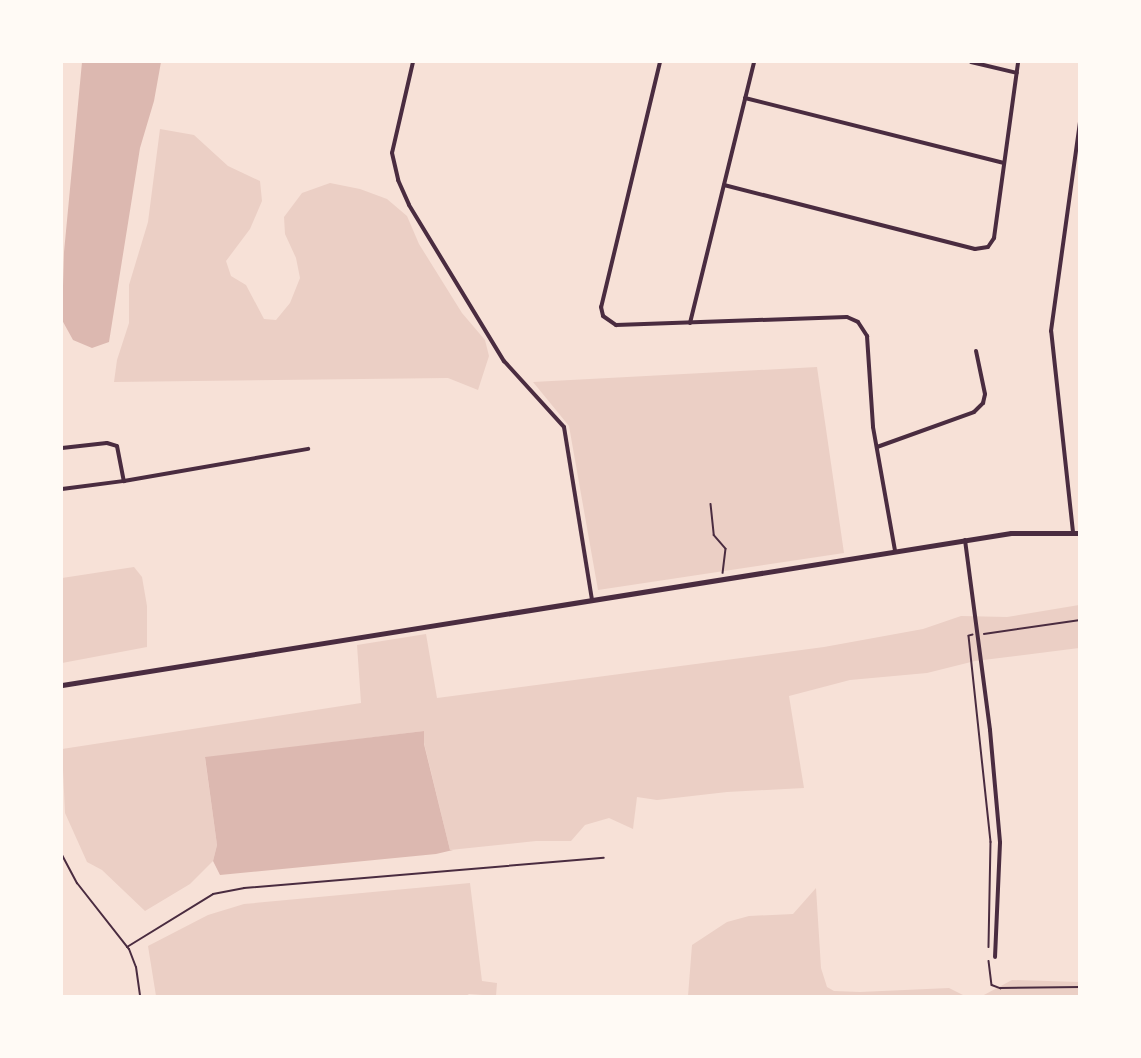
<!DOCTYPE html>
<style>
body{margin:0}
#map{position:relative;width:1141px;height:1058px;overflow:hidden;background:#f7e1d7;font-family:Overpass,sans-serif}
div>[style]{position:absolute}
.green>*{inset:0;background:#ebcfc5}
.water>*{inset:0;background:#dcb8b0}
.path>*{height:1.5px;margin:-0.75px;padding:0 0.75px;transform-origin:0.75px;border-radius:0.75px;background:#4a2c40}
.service>*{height:2px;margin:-1px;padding:0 1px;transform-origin:1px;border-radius:1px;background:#4a2c40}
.minor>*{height:4px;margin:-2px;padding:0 2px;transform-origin:2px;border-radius:2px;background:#4a2c40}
.tertiary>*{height:5px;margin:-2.5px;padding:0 2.5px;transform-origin:2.5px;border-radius:2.5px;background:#4a2c40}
span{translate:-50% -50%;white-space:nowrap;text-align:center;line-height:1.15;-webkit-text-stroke:6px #fffaf5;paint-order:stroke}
.frame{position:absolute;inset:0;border:63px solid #fffaf5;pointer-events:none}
</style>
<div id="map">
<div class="green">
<i style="clip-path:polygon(160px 129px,194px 135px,228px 166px,260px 181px,262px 201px,250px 229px,226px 261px,231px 276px,246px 285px,264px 319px,276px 320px,290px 303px,300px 278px,296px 258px,285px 234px,284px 217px,302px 193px,330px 183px,360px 189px,387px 199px,407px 216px,419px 244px,462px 313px,485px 340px,489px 356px,478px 390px,448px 378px,114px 382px,117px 360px,129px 323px,129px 285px,148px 222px)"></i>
<i style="clip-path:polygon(817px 367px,844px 553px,598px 590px,569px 426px,533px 382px)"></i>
<i style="clip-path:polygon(134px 567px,142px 577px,147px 606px,147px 647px,62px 663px,62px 578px)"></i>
<i style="clip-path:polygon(1079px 605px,1079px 648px,975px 661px,927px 673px,850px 680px,789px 696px,804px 788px,727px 792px,657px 800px,637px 797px,633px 829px,609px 818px,585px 825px,571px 841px,536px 841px,450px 850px,424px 743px,424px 731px,205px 758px,217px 845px,213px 861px,190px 884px,145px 911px,102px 870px,87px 862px,65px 813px,62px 749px,361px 703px,357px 645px,426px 634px,437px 698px,824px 647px,923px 629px,961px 616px,1007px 617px)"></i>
<i style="clip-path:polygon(470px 883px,482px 981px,497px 983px,496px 996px,469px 994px,466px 996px,156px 996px,148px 946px,208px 915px,244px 904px)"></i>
<i style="clip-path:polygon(816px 888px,821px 968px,827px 987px,834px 991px,860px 992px,949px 988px,965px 996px,688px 996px,692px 945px,727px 922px,749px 916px,793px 914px)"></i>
<i style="clip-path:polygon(1012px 980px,1079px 982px,1079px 996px,982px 996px)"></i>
</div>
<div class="water">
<i style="clip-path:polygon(82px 62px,161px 62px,154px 101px,140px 148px,109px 342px,92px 348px,73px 340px,62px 320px,64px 252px)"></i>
<i style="clip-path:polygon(424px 731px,424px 744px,450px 850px,453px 850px,436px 854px,220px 875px,213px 861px,217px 845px,205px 757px)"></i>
</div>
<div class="path">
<i style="left:711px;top:504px;width:31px;rotate:84deg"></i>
<i style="left:714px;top:535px;width:18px;rotate:49deg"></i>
<i style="left:726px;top:549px;width:24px;rotate:97deg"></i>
<i style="left:984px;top:634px;width:97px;rotate:-8.3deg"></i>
<i style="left:973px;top:635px;width:4px;rotate:166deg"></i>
<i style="left:969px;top:636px;width:207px;rotate:83.9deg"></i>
<i style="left:991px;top:842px;width:105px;rotate:91.1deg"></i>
<i style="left:989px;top:961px;width:24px;rotate:83deg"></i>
<i style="left:992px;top:985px;width:9px;rotate:21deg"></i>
<i style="left:1000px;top:988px;width:80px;rotate:-0.7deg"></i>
</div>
<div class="service">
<i style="left:62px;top:855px;width:32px;rotate:62deg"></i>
<i style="left:77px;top:883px;width:84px;rotate:51.8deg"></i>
<i style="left:129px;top:949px;width:19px;rotate:69deg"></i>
<i style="left:136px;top:967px;width:29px;rotate:82deg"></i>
<i style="left:127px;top:947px;width:101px;rotate:-31.6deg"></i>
<i style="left:213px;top:894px;width:32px;rotate:-11deg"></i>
<i style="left:244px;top:888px;width:361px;rotate:-4.8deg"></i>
</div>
<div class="minor">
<i style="left:413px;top:62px;width:93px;rotate:103deg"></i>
<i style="left:392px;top:153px;width:28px;rotate:77deg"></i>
<i style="left:398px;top:180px;width:27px;rotate:66deg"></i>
<i style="left:409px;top:205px;width:183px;rotate:58.7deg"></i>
<i style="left:504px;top:361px;width:89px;rotate:47.7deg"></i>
<i style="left:564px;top:427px;width:175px;rotate:80.8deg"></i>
<i style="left:660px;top:62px;width:252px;rotate:103.5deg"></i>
<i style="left:601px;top:307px;width:9px;rotate:77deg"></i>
<i style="left:603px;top:316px;width:16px;rotate:35deg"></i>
<i style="left:616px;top:325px;width:231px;rotate:-2deg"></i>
<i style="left:847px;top:317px;width:12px;rotate:24deg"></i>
<i style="left:858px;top:322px;width:17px;rotate:57deg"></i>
<i style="left:867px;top:336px;width:91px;rotate:86.2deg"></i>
<i style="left:873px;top:427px;width:125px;rotate:79.9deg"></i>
<i style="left:971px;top:62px;width:47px;rotate:13.4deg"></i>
<i style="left:745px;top:98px;width:267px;rotate:14.1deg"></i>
<i style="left:724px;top:185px;width:259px;rotate:14.3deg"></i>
<i style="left:975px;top:249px;width:13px;rotate:-9deg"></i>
<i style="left:988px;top:247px;width:11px;rotate:-56deg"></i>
<i style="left:994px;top:238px;width:178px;rotate:-82.2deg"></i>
<i style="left:690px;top:323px;width:269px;rotate:-76.2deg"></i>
<i style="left:877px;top:447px;width:103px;rotate:-19.8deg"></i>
<i style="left:974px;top:412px;width:13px;rotate:-45deg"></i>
<i style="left:983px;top:403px;width:9px;rotate:-77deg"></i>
<i style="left:985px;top:394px;width:44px;rotate:-101.8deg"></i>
<i style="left:62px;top:448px;width:45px;rotate:-6.3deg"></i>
<i style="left:107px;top:443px;width:10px;rotate:17deg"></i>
<i style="left:117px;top:446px;width:36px;rotate:79deg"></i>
<i style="left:62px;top:489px;width:63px;rotate:-7.4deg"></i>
<i style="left:124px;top:481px;width:187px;rotate:-9.9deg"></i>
<i style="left:1073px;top:532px;width:202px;rotate:-96.2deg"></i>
<i style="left:1051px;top:331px;width:212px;rotate:-82.1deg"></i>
<i style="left:965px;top:540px;width:192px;rotate:82.5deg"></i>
<i style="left:990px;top:730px;width:113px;rotate:84.9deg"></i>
<i style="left:1000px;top:843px;width:114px;rotate:92.5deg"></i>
</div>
<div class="tertiary">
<i style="left:62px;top:685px;width:961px;rotate:-9.1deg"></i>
<i style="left:1011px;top:533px;width:69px"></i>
</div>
<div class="frame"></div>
</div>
